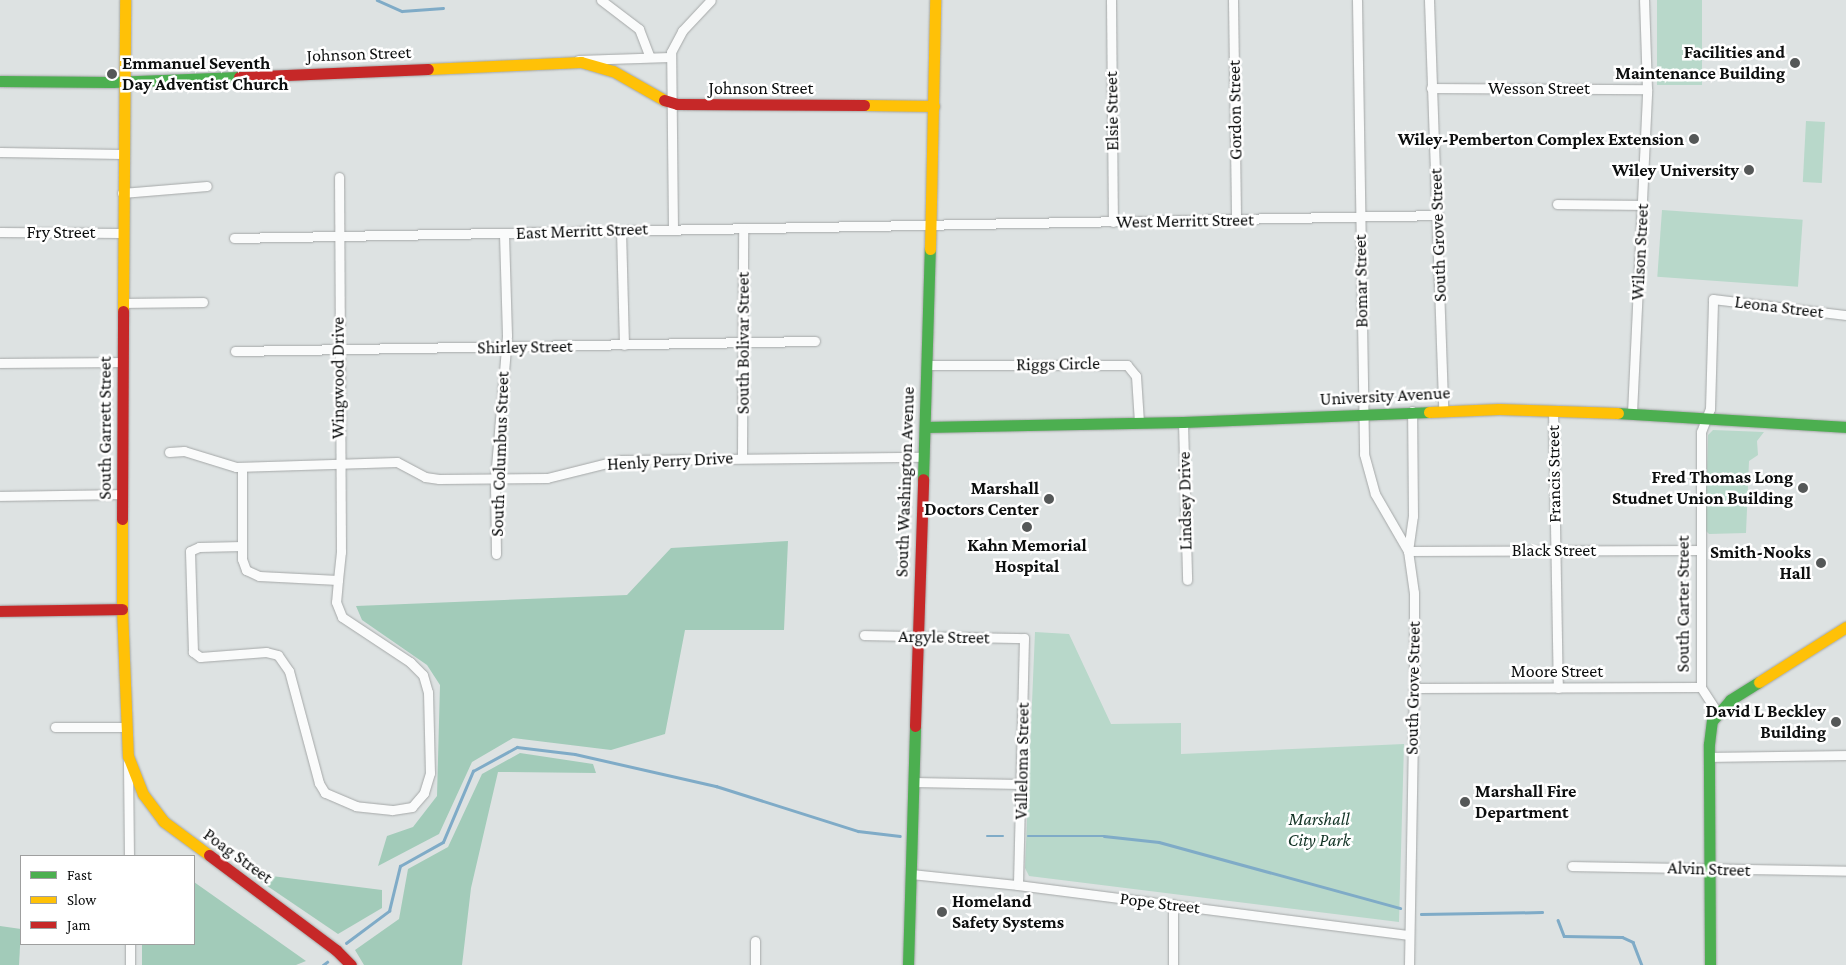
<!DOCTYPE html>
<style>
body{margin:0}
#map{position:relative;width:1846px;height:965px;overflow:hidden;background:#dde2e2;font-family:"Crimson Pro",serif}
div>[style]{position:absolute}
.green>*{inset:0;background:#b8d8ca;transform-origin:0 0}
.forest>*{inset:0;background:#a2cbb9}
.stream>*{height:2.5px;margin:-1.25px;padding:0 1.25px;transform-origin:1.25px;border-radius:1.25px;background:#7fabc7}
.roads{filter:drop-shadow(0 0 1px #a5a8a8) drop-shadow(0 0 1px #a5a8a8)}
.street>*{height:9px;margin:-4.5px;padding:0 4.5px;transform-origin:4.5px;border-radius:4.5px;background:#fafbfb}
.fast>*{height:11px;margin:-5.5px;padding:0 5.5px;transform-origin:5.5px;border-radius:5.5px;background:#4caf50}
.slow>*{height:11px;margin:-5.5px;padding:0 5.5px;transform-origin:5.5px;border-radius:5.5px;background:#ffc107}
.jam>*{height:11px;margin:-5.5px;padding:0 5.5px;transform-origin:5.5px;border-radius:5.5px;background:#c62828}
.dots>*{width:14px;height:14px;translate:-50% -50%;box-sizing:border-box;border:2px solid #fff;border-radius:50%}
span{translate:-50% -50%;white-space:nowrap;text-align:center;line-height:1.15;-webkit-text-stroke:5px #fff;paint-order:stroke}
.poi-label{font-size:18px;color:#0c0e0e;font-weight:700}
.right{translate:-100% -50%;text-align:right}
.left{translate:0 -50%;text-align:left}
.street-label{font-size:18px;color:#0c0e0e}
.park-label{font-size:18px;color:#133426;font-style:italic}
.legend{position:absolute;left:20px;top:855px;width:175px;height:90px;box-sizing:border-box;background:#fff;border:1px solid #9e9f9f;margin:0;padding:6px 9px;list-style:none;font-size:15px;color:#0c0e0e}
.legend li{display:flex;align-items:center;gap:10px;height:25px}
.legend b{width:25px;border:1px solid #9e9f9f}
</style>
<div id="map">
<div class="green">
<i style="left:1657px;top:0;width:45px;height:85px"></i>
<i style="left:1806px;top:121px;width:19px;height:61px;rotate:3deg"></i>
<i style="left:1662px;top:210px;width:141px;height:67px;rotate:4deg"></i>
<i style="clip-path:polygon(1713px 430px,1764px 432px,1757px 441px,1758px 455px,1749px 461px,1746px 533px,1709px 534px,1705px 530px,1708px 435px)"></i>
<i style="clip-path:polygon(1035px 632px,1069px 634px,1111px 724px,1181px 723px,1181px 754px,1404px 744px,1399px 922px,1029px 876px,1025px 868px)"></i>
</div>
<div class="forest">
<i style="clip-path:polygon(788px 541px,784px 630px,685px 630px,665px 734px,611px 750px,513px 738px,472px 762px,439px 834px,378px 866px,387px 836px,413px 827px,437px 796px,440px 685px,427px 665px,362px 620px,356px 606px,627px 595px,671px 548px)"></i>
<i style="clip-path:polygon(520px 753px,593px 764px,596px 773px,498px 772px,471px 888px,462px 965px,364px 965px,355px 950px,399px 919px,408px 869px,448px 847px,482px 774px)"></i>
<i style="clip-path:polygon(248px 873px,382px 890px,382px 908px,338px 934px)"></i>
<i style="clip-path:polygon(194px 882px,306px 961px,296px 965px,142px 965px,142px 944px,194px 944px)"></i>
<i style="clip-path:polygon(0 926px,21px 929px,19px 965px,0 965px)"></i>
</div>
<div class="stream">
<i style="left:377px;top:0;width:27px;rotate:24deg"></i>
<i style="left:402px;top:11px;width:41px;rotate:-4.2deg"></i>
<i style="left:987px;top:836px;width:16px"></i>
<i style="left:1028px;top:836px;width:76px"></i>
<i style="left:1104px;top:836px;width:55px;rotate:6.2deg"></i>
<i style="left:1159px;top:842px;width:250px;rotate:15.3deg"></i>
<i style="left:1421px;top:914px;width:121px;rotate:-0.9deg"></i>
<i style="left:1558px;top:920px;width:17px;rotate:69deg"></i>
<i style="left:1564px;top:936px;width:58px;rotate:1deg"></i>
<i style="left:1622px;top:937px;width:12px;rotate:24deg"></i>
<i style="left:1633px;top:942px;width:25px;rotate:69deg"></i>
<i style="left:346px;top:943px;width:54px;rotate:-36.7deg"></i>
<i style="left:389px;top:911px;width:46px;rotate:-76.3deg"></i>
<i style="left:400px;top:866px;width:49px;rotate:-29.2deg"></i>
<i style="left:443px;top:842px;width:77px;rotate:-67.1deg"></i>
<i style="left:473px;top:771px;width:50px;rotate:-28.6deg"></i>
<i style="left:517px;top:747px;width:58px;rotate:6.9deg"></i>
<i style="left:575px;top:754px;width:145px;rotate:12.8deg"></i>
<i style="left:716px;top:786px;width:149px;rotate:17.6deg"></i>
<i style="left:858px;top:831px;width:42px;rotate:6.8deg"></i>
<i style="left:323px;top:965px;width:5px;rotate:-37deg"></i>
</div>
<div class="roads">
<div class="street">
<i style="left:601px;top:0;width:48px;rotate:37.3deg"></i>
<i style="left:639px;top:29px;width:30px;rotate:69deg"></i>
<i style="left:1111px;top:0;width:222px;rotate:89.5deg"></i>
<i style="left:1233px;top:0;width:221px;rotate:89.2deg"></i>
<i style="left:1357px;top:0;width:454px;rotate:89.1deg"></i>
<i style="left:1364px;top:454px;width:41px;rotate:74.6deg"></i>
<i style="left:1375px;top:494px;width:66px;rotate:59.9deg"></i>
<i style="left:1429px;top:0;width:409px;rotate:88deg"></i>
<i style="left:578px;top:60px;width:92px;rotate:-1.9deg"></i>
<i style="left:1431px;top:88px;width:216px;rotate:0.3deg"></i>
<i style="left:0;top:152px;width:123px;rotate:0.9deg"></i>
<i style="left:122px;top:193px;width:85px;rotate:-4.7deg"></i>
<i style="left:1557px;top:204px;width:86px;rotate:0.7deg"></i>
<i style="left:673px;top:229px;width:177px;rotate:-90.6deg"></i>
<i style="left:671px;top:52px;width:24px;rotate:-62deg"></i>
<i style="left:682px;top:31px;width:42px;rotate:-46.9deg"></i>
<i style="left:621px;top:230px;width:115px;rotate:88.5deg"></i>
<i style="left:0;top:232px;width:122px;rotate:0.5deg"></i>
<i style="left:234px;top:238px;width:1204px;rotate:-1.09deg"></i>
<i style="left:123px;top:303px;width:80px;rotate:-0.7deg"></i>
<i style="left:235px;top:351px;width:580px;rotate:-0.99deg"></i>
<i style="left:0;top:363px;width:123px;rotate:-0.5deg"></i>
<i style="left:926px;top:365px;width:201px"></i>
<i style="left:1127px;top:365px;width:14px;rotate:51deg"></i>
<i style="left:1136px;top:376px;width:47px;rotate:86.3deg"></i>
<i style="left:1553px;top:410px;width:278px;rotate:89deg"></i>
<i style="left:1632px;top:413px;width:324px;rotate:-87.3deg"></i>
<i style="left:1647px;top:89px;width:89px;rotate:-91.9deg"></i>
<i style="left:1183px;top:422px;width:158px;rotate:88.5deg"></i>
<i style="left:169px;top:452px;width:15px;rotate:-4deg"></i>
<i style="left:184px;top:451px;width:54px;rotate:17.1deg"></i>
<i style="left:236px;top:467px;width:161px;rotate:-1.8deg"></i>
<i style="left:397px;top:462px;width:32px;rotate:28deg"></i>
<i style="left:425px;top:477px;width:14px;rotate:8deg"></i>
<i style="left:439px;top:479px;width:108px;rotate:-0.5deg"></i>
<i style="left:547px;top:478px;width:75px;rotate:-13.9deg"></i>
<i style="left:620px;top:460px;width:304px;rotate:-0.6deg"></i>
<i style="left:742px;top:457px;width:228px;rotate:-89.7deg"></i>
<i style="left:242px;top:467px;width:92px;rotate:90deg"></i>
<i style="left:242px;top:559px;width:12px;rotate:70deg"></i>
<i style="left:246px;top:570px;width:14px;rotate:25deg"></i>
<i style="left:259px;top:576px;width:79px;rotate:2.9deg"></i>
<i style="left:338px;top:580px;width:22px;rotate:95deg"></i>
<i style="left:336px;top:602px;width:16px;rotate:68deg"></i>
<i style="left:342px;top:617px;width:82px;rotate:33.5deg"></i>
<i style="left:410px;top:662px;width:18px;rotate:45deg"></i>
<i style="left:423px;top:675px;width:18px;rotate:74deg"></i>
<i style="left:428px;top:692px;width:81px;rotate:88.6deg"></i>
<i style="left:430px;top:773px;width:21px;rotate:107deg"></i>
<i style="left:424px;top:793px;width:18px;rotate:131deg"></i>
<i style="left:412px;top:807px;width:20px;rotate:171deg"></i>
<i style="left:392px;top:810px;width:36px;rotate:-174deg"></i>
<i style="left:356px;top:806px;width:34px;rotate:-157deg"></i>
<i style="left:325px;top:793px;width:12px;rotate:-121deg"></i>
<i style="left:319px;top:783px;width:116px;rotate:-105deg"></i>
<i style="left:289px;top:671px;width:19px;rotate:-125deg"></i>
<i style="left:278px;top:655px;width:12px;rotate:-166deg"></i>
<i style="left:266px;top:652px;width:66px;rotate:175.7deg"></i>
<i style="left:200px;top:657px;width:9px;rotate:-144deg"></i>
<i style="left:193px;top:652px;width:101px;rotate:-91.7deg"></i>
<i style="left:190px;top:551px;width:10px;rotate:-24deg"></i>
<i style="left:199px;top:547px;width:43px;rotate:-1.3deg"></i>
<i style="left:0;top:496px;width:123px;rotate:-0.9deg"></i>
<i style="left:1408px;top:551px;width:293px;rotate:-0.2deg"></i>
<i style="left:496px;top:554px;width:75px;rotate:-90.8deg"></i>
<i style="left:495px;top:479px;width:144px;rotate:-85.2deg"></i>
<i style="left:507px;top:335px;width:102px;rotate:-91.7deg"></i>
<i style="left:338px;top:580px;width:28px;rotate:-84deg"></i>
<i style="left:341px;top:552px;width:375px;rotate:-90.3deg"></i>
<i style="left:864px;top:635px;width:160px;rotate:1.1deg"></i>
<i style="left:1024px;top:638px;width:247px;rotate:91.4deg"></i>
<i style="left:1414px;top:688px;width:287px;rotate:-0.2deg"></i>
<i style="left:1717px;top:712px;width:30px;rotate:-123deg"></i>
<i style="left:1701px;top:687px;width:255px;rotate:-90deg"></i>
<i style="left:1701px;top:432px;width:25px;rotate:-69deg"></i>
<i style="left:1710px;top:409px;width:110px;rotate:-88.4deg"></i>
<i style="left:1713px;top:299px;width:134px;rotate:6.9deg"></i>
<i style="left:55px;top:727px;width:71px"></i>
<i style="left:1709px;top:757px;width:137px;rotate:-0.8deg"></i>
<i style="left:128px;top:763px;width:93px;rotate:89.4deg"></i>
<i style="left:913px;top:782px;width:108px;rotate:1.1deg"></i>
<i style="left:1572px;top:866px;width:274px;rotate:1deg"></i>
<i style="left:911px;top:874px;width:108px;rotate:5.9deg"></i>
<i style="left:1018px;top:885px;width:394px;rotate:7.3deg"></i>
<i style="left:755px;top:941px;width:24px;rotate:90deg"></i>
<i style="left:130px;top:944px;width:21px;rotate:90deg"></i>
<i style="left:1173px;top:965px;width:61px;rotate:-90deg"></i>
<i style="left:1409px;top:965px;width:277px;rotate:-89deg"></i>
<i style="left:1414px;top:688px;width:95px;rotate:-90deg"></i>
<i style="left:1414px;top:593px;width:42px;rotate:-98.1deg"></i>
<i style="left:1408px;top:551px;width:35px;rotate:-82deg"></i>
<i style="left:1413px;top:516px;width:105px;rotate:-90.5deg"></i>
</div>
<div class="fast">
<i style="left:0;top:81px;width:112px;rotate:0.5deg"></i>
<i style="left:112px;top:82px;width:127px;rotate:-2.3deg"></i>
<i style="left:1618px;top:413px;width:228px;rotate:3.5deg"></i>
<i style="left:925px;top:427px;width:258px;rotate:-1.1deg"></i>
<i style="left:1183px;top:422px;width:246px;rotate:-2.3deg"></i>
<i style="left:923px;top:479px;width:230px;rotate:-88.3deg"></i>
<i style="left:908px;top:965px;width:239px;rotate:-88.3deg"></i>
<i style="left:1710px;top:965px;width:221px;rotate:-90.3deg"></i>
<i style="left:1709px;top:744px;width:23px;rotate:-83deg"></i>
<i style="left:1712px;top:721px;width:28px;rotate:-49deg"></i>
<i style="left:1730px;top:700px;width:34px;rotate:-32deg"></i>
</div>
<div class="slow">
<i style="left:428px;top:69px;width:153px;rotate:-2.6deg"></i>
<i style="left:581px;top:62px;width:33px;rotate:16deg"></i>
<i style="left:613px;top:71px;width:59px;rotate:29.6deg"></i>
<i style="left:864px;top:105px;width:70px;rotate:0.8deg"></i>
<i style="left:930px;top:249px;width:249px;rotate:-88.8deg"></i>
<i style="left:123px;top:311px;width:311px;rotate:-89.6deg"></i>
<i style="left:1429px;top:412px;width:70px;rotate:-2.5deg"></i>
<i style="left:1499px;top:409px;width:119px;rotate:1.9deg"></i>
<i style="left:122px;top:519px;width:90px;rotate:90deg"></i>
<i style="left:122px;top:609px;width:147px;rotate:87.7deg"></i>
<i style="left:128px;top:756px;width:41px;rotate:68.5deg"></i>
<i style="left:143px;top:794px;width:34px;rotate:53deg"></i>
<i style="left:163px;top:821px;width:57px;rotate:36.5deg"></i>
<i style="left:1759px;top:682px;width:103px;rotate:-32.3deg"></i>
</div>
<div class="jam">
<i style="left:239px;top:77px;width:189px;rotate:-2.4deg"></i>
<i style="left:664px;top:100px;width:14px;rotate:17deg"></i>
<i style="left:677px;top:104px;width:187px;rotate:0.3deg"></i>
<i style="left:122px;top:519px;width:208px;rotate:-89.7deg"></i>
<i style="left:0;top:611px;width:122px;rotate:-0.9deg"></i>
<i style="left:915px;top:726px;width:247px;rotate:-88.1deg"></i>
<i style="left:209px;top:855px;width:159px;rotate:36.8deg"></i>
<i style="left:336px;top:950px;width:21px;rotate:45deg"></i>
</div>
</div>
<div class="dots">
<i style="left:1795px;top:63px;background:#555858"></i>
<i style="left:112px;top:74px;background:#555858"></i>
<i style="left:1694px;top:139px;background:#555858"></i>
<i style="left:1749px;top:170px;background:#555858"></i>
<i style="left:1803px;top:488px;background:#555858"></i>
<i style="left:1049px;top:499px;background:#555858"></i>
<i style="left:1027px;top:527px;background:#555858"></i>
<i style="left:1821px;top:563px;background:#555858"></i>
<i style="left:1836px;top:722px;background:#555858"></i>
<i style="left:1465px;top:802px;background:#555858"></i>
<i style="left:942px;top:912px;background:#555858"></i>
</div>
<div class="poi-label">
<span class="right" style="left:1785px;top:63px">Facilities and<br>Maintenance Building</span>
<span class="left" style="left:122px;top:74px">Emmanuel Seventh<br>Day Adventist Church</span>
<span class="right" style="left:1684px;top:139px">Wiley-Pemberton Complex Extension</span>
<span class="right" style="left:1739px;top:170px">Wiley University</span>
<span class="right" style="left:1793px;top:488px">Fred Thomas Long<br>Studnet Union Building</span>
<span class="right" style="left:1039px;top:499px">Marshall<br>Doctors Center</span>
<span style="left:1027px;top:556px">Kahn Memorial<br>Hospital</span>
<span class="right" style="left:1811px;top:563px">Smith-Nooks<br>Hall</span>
<span class="right" style="left:1826px;top:722px">David L Beckley<br>Building</span>
<span class="left" style="left:1475px;top:802px">Marshall Fire<br>Department</span>
<span class="left" style="left:952px;top:912px">Homeland<br>Safety Systems</span>
</div>
<div class="street-label">
<span style="left:359px;top:54px;rotate:-2deg">Johnson Street</span>
<span style="left:761px;top:88px">Johnson Street</span>
<span style="left:1539px;top:88px">Wesson Street</span>
<span style="left:1235px;top:110px;rotate:-91deg">Gordon Street</span>
<span style="left:1112px;top:111px;rotate:-91deg">Elsie Street</span>
<span style="left:1185px;top:221px;rotate:-1deg">West Merritt Street</span>
<span style="left:582px;top:231px;rotate:-2deg">East Merritt Street</span>
<span style="left:61px;top:232px">Fry Street</span>
<span style="left:1438px;top:235px;rotate:-92deg">South Grove Street</span>
<span style="left:1640px;top:252px;rotate:-87deg">Wilson Street</span>
<span style="left:1361px;top:281px;rotate:-91deg">Bomar Street</span>
<span style="left:1779px;top:307px;rotate:7deg">Leona Street</span>
<span style="left:743px;top:343px;rotate:-90deg">South Bolivar Street</span>
<span style="left:525px;top:347px;rotate:-1deg">Shirley Street</span>
<span style="left:1058px;top:364px;rotate:-1deg">Riggs Circle</span>
<span style="left:338px;top:378px;rotate:-90deg">Wingwood Drive</span>
<span style="left:1385px;top:396px;rotate:-3deg">University Avenue</span>
<span style="left:105px;top:428px;rotate:-90deg">South Garrett Street</span>
<span style="left:500px;top:454px;rotate:-88deg">South Columbus Street</span>
<span style="left:670px;top:461px;rotate:-3deg">Henly Perry Drive</span>
<span style="left:1554px;top:474px;rotate:-91deg">Francis Street</span>
<span style="left:905px;top:482px;rotate:-88deg">South Washington Avenue</span>
<span style="left:1185px;top:501px;rotate:-91deg">Lindsey Drive</span>
<span style="left:1554px;top:550px">Black Street</span>
<span style="left:1683px;top:604px;rotate:-90deg">South Carter Street</span>
<span style="left:944px;top:637px;rotate:1deg">Argyle Street</span>
<span style="left:1557px;top:671px">Moore Street</span>
<span style="left:1413px;top:688px;rotate:-89deg">South Grove Street</span>
<span style="left:1022px;top:761px;rotate:-89deg">Valleloma Street</span>
<span style="left:238px;top:856px;rotate:36deg">Poag Street</span>
<span style="left:1709px;top:869px;rotate:2deg">Alvin Street</span>
<span style="left:1160px;top:903px;rotate:7deg">Pope Street</span>
</div>
<div class="park-label">
<span style="left:1319px;top:830px">Marshall<br>City Park</span>
</div>
<ul class="legend">
<li><b style="height:6px;background:#4caf50"></b>Fast</li>
<li><b style="height:6px;background:#ffc107"></b>Slow</li>
<li><b style="height:6px;background:#c62828"></b>Jam</li>
</ul>
</div>
